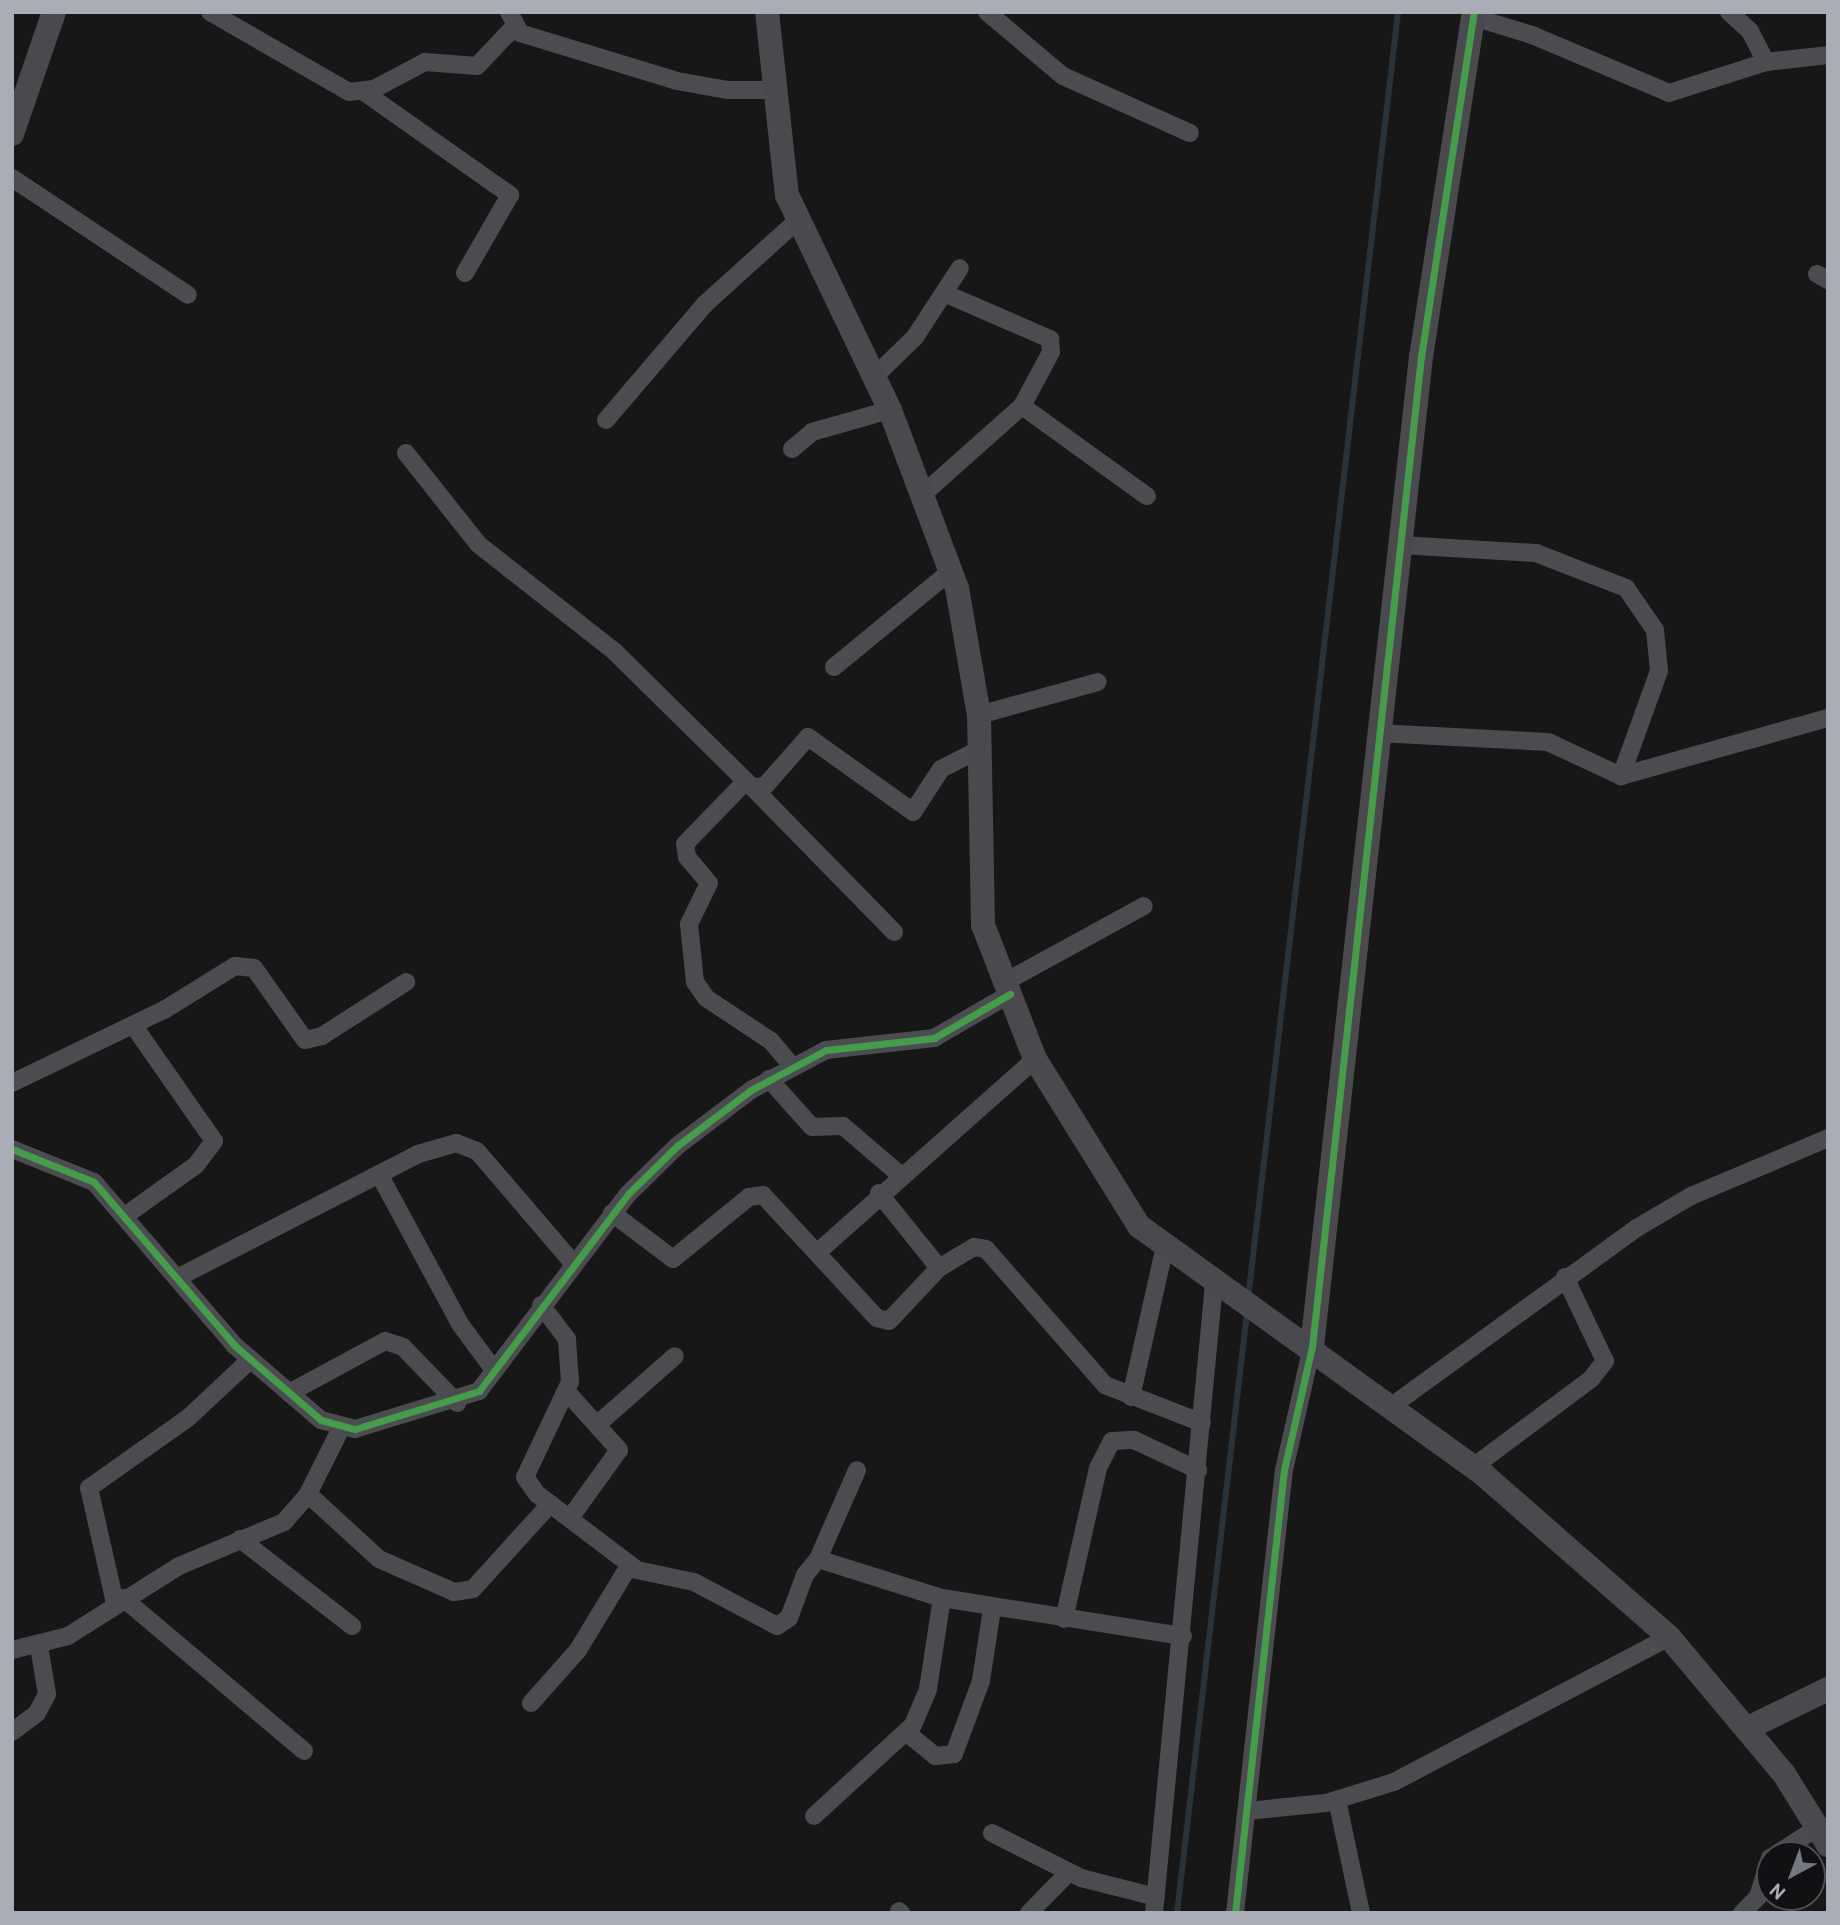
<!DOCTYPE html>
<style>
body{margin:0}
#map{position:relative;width:1840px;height:1925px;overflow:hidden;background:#171717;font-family:Overpass,sans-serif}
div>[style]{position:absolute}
.stream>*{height:6px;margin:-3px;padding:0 3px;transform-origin:3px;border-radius:3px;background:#2a3239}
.street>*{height:18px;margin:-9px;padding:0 9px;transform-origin:9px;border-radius:9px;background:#4b4c50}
.secondary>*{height:24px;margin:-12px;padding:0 12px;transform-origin:12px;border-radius:12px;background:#4a4a4e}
.cycleway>*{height:7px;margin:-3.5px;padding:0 3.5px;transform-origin:3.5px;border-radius:3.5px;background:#469c4c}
span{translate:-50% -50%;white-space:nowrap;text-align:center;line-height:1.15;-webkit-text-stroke:5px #111113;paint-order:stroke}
.frame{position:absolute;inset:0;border:14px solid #a8adb8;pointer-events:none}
.north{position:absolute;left:1756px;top:1841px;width:70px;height:70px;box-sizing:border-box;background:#111113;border:2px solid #4d4f55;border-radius:50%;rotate:221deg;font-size:19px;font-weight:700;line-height:28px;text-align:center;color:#a8adb8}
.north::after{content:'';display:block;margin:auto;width:24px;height:32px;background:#757880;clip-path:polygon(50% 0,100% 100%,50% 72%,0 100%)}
</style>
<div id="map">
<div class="stream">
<i style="left:1248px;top:1299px;width:1296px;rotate:-83.35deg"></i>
<i style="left:1177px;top:1913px;width:604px;rotate:-83.35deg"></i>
</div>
<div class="street">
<i style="left:210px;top:12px;width:160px;rotate:29.9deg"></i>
<i style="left:349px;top:92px;width:25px;rotate:-7deg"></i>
<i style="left:374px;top:89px;width:58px;rotate:-27.9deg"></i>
<i style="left:425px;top:62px;width:52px;rotate:4.4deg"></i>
<i style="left:477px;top:66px;width:52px;rotate:-46.5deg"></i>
<i style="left:509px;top:12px;width:24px;rotate:62deg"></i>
<i style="left:520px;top:33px;width:164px;rotate:17deg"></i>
<i style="left:677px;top:81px;width:52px;rotate:10deg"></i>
<i style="left:728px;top:90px;width:47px"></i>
<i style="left:987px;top:12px;width:99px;rotate:40.1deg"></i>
<i style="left:1063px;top:76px;width:139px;rotate:24.2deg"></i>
<i style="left:1729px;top:12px;width:28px;rotate:42deg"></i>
<i style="left:1750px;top:31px;width:35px;rotate:63deg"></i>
<i style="left:1473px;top:17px;width:62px;rotate:17deg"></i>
<i style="left:1532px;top:35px;width:149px;rotate:22.9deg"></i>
<i style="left:1669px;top:93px;width:102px;rotate:-17.7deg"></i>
<i style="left:1766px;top:62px;width:62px;rotate:-6.4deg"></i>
<i style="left:364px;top:92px;width:179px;rotate:35.2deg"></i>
<i style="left:510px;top:195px;width:90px;rotate:120deg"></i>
<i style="left:12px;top:178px;width:211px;rotate:33.6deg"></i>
<i style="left:1817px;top:274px;width:13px;rotate:29deg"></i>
<i style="left:944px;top:293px;width:116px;rotate:23.5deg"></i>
<i style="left:1050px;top:339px;width:13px;rotate:86deg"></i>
<i style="left:1051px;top:352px;width:61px;rotate:118.2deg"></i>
<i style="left:874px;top:377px;width:57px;rotate:-44.3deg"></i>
<i style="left:915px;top:337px;width:82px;rotate:-56.9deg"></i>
<i style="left:606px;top:420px;width:153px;rotate:-49.5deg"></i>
<i style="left:705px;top:304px;width:127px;rotate:-42.1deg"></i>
<i style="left:792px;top:449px;width:26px;rotate:-40deg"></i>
<i style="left:812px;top:432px;width:81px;rotate:-15.8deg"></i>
<i style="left:406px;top:453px;width:116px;rotate:51.6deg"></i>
<i style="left:478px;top:544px;width:173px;rotate:38.2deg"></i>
<i style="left:614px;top:651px;width:194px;rotate:44.6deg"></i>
<i style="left:752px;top:787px;width:13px;rotate:-4deg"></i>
<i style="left:765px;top:786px;width:65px;rotate:-48.7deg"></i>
<i style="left:808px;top:737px;width:129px;rotate:35.5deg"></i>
<i style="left:913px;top:812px;width:51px;rotate:-56.9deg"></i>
<i style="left:941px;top:769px;width:44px;rotate:-27.1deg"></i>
<i style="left:922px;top:495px;width:134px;rotate:-41.7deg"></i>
<i style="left:1022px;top:406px;width:154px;rotate:35.8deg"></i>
<i style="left:1400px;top:545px;width:136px;rotate:3.4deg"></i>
<i style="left:1536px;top:553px;width:97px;rotate:21.3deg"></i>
<i style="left:1626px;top:588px;width:51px;rotate:55.4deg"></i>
<i style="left:1655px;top:630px;width:41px;rotate:84.4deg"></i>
<i style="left:1659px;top:671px;width:112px;rotate:109.9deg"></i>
<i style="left:834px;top:667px;width:151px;rotate:-39.4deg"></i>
<i style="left:979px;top:715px;width:123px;rotate:-15.5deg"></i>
<i style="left:1377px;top:733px;width:171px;rotate:3deg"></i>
<i style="left:1548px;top:742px;width:81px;rotate:25deg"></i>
<i style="left:1621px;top:776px;width:215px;rotate:-15.7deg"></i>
<i style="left:745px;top:782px;width:86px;rotate:134.1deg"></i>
<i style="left:685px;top:844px;width:13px;rotate:81deg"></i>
<i style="left:687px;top:857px;width:34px;rotate:50deg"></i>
<i style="left:709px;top:883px;width:46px;rotate:116deg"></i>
<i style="left:689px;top:924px;width:58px;rotate:84.1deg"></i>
<i style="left:695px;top:982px;width:19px;rotate:55deg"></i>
<i style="left:706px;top:998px;width:78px;rotate:33.5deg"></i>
<i style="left:771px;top:1041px;width:33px;rotate:50deg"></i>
<i style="left:752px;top:787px;width:203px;rotate:45.6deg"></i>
<i style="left:1005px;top:982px;width:158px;rotate:-28.7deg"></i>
<i style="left:769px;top:1079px;width:64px;rotate:48.1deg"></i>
<i style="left:812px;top:1127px;width:31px;rotate:-2deg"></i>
<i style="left:843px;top:1126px;width:74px;rotate:40.6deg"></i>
<i style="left:12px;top:1083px;width:169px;rotate:-25.7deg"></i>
<i style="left:164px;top:1010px;width:84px;rotate:-31.8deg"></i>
<i style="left:235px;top:966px;width:19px;rotate:6deg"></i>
<i style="left:254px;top:968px;width:88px;rotate:54.7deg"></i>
<i style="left:305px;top:1040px;width:17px;rotate:-13deg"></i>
<i style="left:322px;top:1036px;width:100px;rotate:-32.7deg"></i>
<i style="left:12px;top:1149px;width:88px;rotate:21.9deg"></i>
<i style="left:94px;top:1182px;width:215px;rotate:49.3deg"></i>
<i style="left:234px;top:1345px;width:115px;rotate:40.8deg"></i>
<i style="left:321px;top:1420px;width:35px;rotate:15deg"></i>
<i style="left:355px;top:1429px;width:130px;rotate:-17deg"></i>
<i style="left:479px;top:1391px;width:247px;rotate:-52.9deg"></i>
<i style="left:628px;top:1194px;width:69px;rotate:-44.4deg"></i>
<i style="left:677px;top:1146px;width:93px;rotate:-37.1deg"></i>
<i style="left:751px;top:1090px;width:85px;rotate:-28.1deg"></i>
<i style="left:826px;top:1050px;width:109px;rotate:-6.3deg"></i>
<i style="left:934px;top:1038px;width:88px;rotate:-30.1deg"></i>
<i style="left:379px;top:1174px;width:170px;rotate:61.6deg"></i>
<i style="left:460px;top:1324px;width:57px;rotate:53.5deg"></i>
<i style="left:612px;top:1213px;width:76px;rotate:37deg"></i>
<i style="left:673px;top:1259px;width:98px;rotate:-39.2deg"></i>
<i style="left:749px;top:1197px;width:14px;rotate:-8deg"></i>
<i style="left:763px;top:1195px;width:168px;rotate:47.2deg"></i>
<i style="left:877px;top:1318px;width:12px;rotate:14deg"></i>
<i style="left:889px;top:1321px;width:73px;rotate:-46.7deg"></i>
<i style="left:939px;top:1268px;width:96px;rotate:-128.7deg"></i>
<i style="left:126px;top:1215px;width:86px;rotate:-35.5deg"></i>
<i style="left:196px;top:1165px;width:30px;rotate:-53deg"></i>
<i style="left:214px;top:1141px;width:141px;rotate:-124.9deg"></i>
<i style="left:819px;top:1251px;width:289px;rotate:-41.6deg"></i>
<i style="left:939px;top:1268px;width:41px;rotate:-31deg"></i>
<i style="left:974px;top:1247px;width:12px;rotate:9deg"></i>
<i style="left:986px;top:1249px;width:181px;rotate:48.8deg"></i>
<i style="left:1105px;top:1385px;width:104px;rotate:21.4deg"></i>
<i style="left:177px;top:1278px;width:271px;rotate:-27.2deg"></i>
<i style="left:418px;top:1154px;width:40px;rotate:-16deg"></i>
<i style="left:456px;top:1143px;width:22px;rotate:21deg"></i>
<i style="left:477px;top:1151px;width:148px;rotate:49.4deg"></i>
<i style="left:541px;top:1305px;width:43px;rotate:52.6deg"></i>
<i style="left:567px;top:1339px;width:43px;rotate:86deg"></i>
<i style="left:570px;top:1382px;width:105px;rotate:115.3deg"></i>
<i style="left:525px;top:1477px;width:21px;rotate:55deg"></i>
<i style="left:537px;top:1494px;width:126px;rotate:37.2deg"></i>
<i style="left:637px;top:1570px;width:58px;rotate:11.9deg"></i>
<i style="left:694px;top:1582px;width:94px;rotate:27.9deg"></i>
<i style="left:777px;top:1626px;width:14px;rotate:-34deg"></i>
<i style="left:789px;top:1618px;width:46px;rotate:-69.6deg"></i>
<i style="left:805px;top:1575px;width:21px;rotate:-51deg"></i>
<i style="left:818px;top:1559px;width:130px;rotate:17.5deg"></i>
<i style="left:942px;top:1598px;width:244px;rotate:9deg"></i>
<i style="left:567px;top:1392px;width:78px;rotate:48.1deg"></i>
<i style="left:619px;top:1450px;width:84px;rotate:125.8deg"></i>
<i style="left:289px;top:1393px;width:109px;rotate:-28.4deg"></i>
<i style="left:385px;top:1341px;width:19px;rotate:18deg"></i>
<i style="left:403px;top:1347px;width:78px;rotate:46deg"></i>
<i style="left:1131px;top:1397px;width:155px;rotate:-77.3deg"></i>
<i style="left:1389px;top:1408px;width:304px;rotate:-36deg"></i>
<i style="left:1635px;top:1229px;width:65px;rotate:-30.5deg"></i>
<i style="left:1691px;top:1196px;width:149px;rotate:-22.9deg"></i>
<i style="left:599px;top:1423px;width:101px;rotate:-41.4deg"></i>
<i style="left:1473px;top:1467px;width:147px;rotate:-36.7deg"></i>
<i style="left:1591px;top:1379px;width:23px;rotate:-52deg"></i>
<i style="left:1605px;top:1361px;width:93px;rotate:-115.5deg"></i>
<i style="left:308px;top:1494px;width:96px;rotate:42.5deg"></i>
<i style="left:379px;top:1559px;width:82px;rotate:23.7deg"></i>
<i style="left:454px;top:1592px;width:19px;rotate:-9deg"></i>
<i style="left:473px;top:1589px;width:115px;rotate:-47.8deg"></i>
<i style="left:240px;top:1539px;width:142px;rotate:37.8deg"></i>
<i style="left:818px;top:1559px;width:97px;rotate:-66.3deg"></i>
<i style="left:123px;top:1598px;width:237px;rotate:40.2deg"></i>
<i style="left:115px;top:1603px;width:118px;rotate:-102.7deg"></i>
<i style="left:89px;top:1488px;width:121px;rotate:-35.3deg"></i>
<i style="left:188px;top:1418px;width:85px;rotate:-43.1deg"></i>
<i style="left:1064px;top:1619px;width:155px;rotate:-77.3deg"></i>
<i style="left:1098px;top:1468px;width:30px;rotate:-63deg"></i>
<i style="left:1112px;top:1441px;width:22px;rotate:-3deg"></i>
<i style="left:1134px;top:1440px;width:71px;rotate:25.1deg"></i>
<i style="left:12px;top:1650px;width:58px;rotate:-14deg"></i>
<i style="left:68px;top:1636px;width:131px;rotate:-32.2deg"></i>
<i style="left:179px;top:1566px;width:114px;rotate:-22.7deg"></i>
<i style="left:284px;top:1522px;width:37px;rotate:-49deg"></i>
<i style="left:308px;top:1494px;width:72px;rotate:-63.4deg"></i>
<i style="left:531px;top:1703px;width:71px;rotate:-48.4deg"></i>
<i style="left:578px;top:1650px;width:98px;rotate:-58.7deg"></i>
<i style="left:12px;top:1732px;width:31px;rotate:-37deg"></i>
<i style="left:37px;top:1713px;width:21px;rotate:-62deg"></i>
<i style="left:47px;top:1694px;width:49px;rotate:-99.5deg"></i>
<i style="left:907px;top:1733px;width:36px;rotate:39deg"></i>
<i style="left:935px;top:1756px;width:19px;rotate:-6deg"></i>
<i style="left:954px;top:1754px;width:78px;rotate:-69.7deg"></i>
<i style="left:981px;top:1681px;width:74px;rotate:-81.4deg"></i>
<i style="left:1337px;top:1800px;width:116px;rotate:78deg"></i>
<i style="left:1247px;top:1811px;width:79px;rotate:-5.8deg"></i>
<i style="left:1326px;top:1803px;width:71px;rotate:-17.2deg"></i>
<i style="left:1394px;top:1782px;width:311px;rotate:-27.8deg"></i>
<i style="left:814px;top:1816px;width:134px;rotate:-42.6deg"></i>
<i style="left:913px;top:1725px;width:39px;rotate:-67deg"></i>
<i style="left:928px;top:1689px;width:92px;rotate:-81.3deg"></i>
<i style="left:992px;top:1833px;width:100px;rotate:26.8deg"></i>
<i style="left:1081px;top:1878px;width:77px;rotate:14.2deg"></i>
<i style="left:1775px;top:1855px;width:50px;rotate:-32.7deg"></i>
<i style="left:899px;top:1911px;width:3px;rotate:45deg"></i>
<i style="left:1029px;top:1913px;width:56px;rotate:-45.7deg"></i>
<i style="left:1154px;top:1913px;width:632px;rotate:-84.55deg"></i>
<i style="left:1235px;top:1913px;width:446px;rotate:-83.7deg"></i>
<i style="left:1284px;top:1470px;width:126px;rotate:-77.2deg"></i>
<i style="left:1742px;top:1913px;width:23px;rotate:-45deg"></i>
<i style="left:1758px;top:1897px;width:41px;rotate:-72.9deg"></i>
</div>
<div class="secondary">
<i style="left:767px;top:12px;width:184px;rotate:83.8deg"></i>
<i style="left:787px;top:195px;width:238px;rotate:64.4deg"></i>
<i style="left:890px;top:410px;width:190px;rotate:69.4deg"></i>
<i style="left:957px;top:588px;width:129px;rotate:80.2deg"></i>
<i style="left:979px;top:715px;width:210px;rotate:88.9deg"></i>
<i style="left:983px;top:925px;width:144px;rotate:68.8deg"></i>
<i style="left:1035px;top:1059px;width:197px;rotate:58.1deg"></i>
<i style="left:1139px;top:1226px;width:425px;rotate:35.8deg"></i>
<i style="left:1484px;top:1475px;width:246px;rotate:41.2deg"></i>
<i style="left:1669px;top:1637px;width:179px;rotate:50deg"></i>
<i style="left:1784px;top:1774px;width:84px;rotate:58.2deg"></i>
<i style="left:12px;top:134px;width:129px;rotate:-71deg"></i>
<i style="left:1312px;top:1347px;width:996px;rotate:-83.72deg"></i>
<i style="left:1421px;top:357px;width:349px;rotate:-81.3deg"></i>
<i style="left:1746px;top:1729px;width:91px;rotate:-26deg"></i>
</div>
<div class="cycleway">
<i style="left:12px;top:1149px;width:88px;rotate:21.9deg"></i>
<i style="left:94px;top:1182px;width:215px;rotate:49.3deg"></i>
<i style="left:234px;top:1345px;width:115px;rotate:40.8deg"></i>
<i style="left:321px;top:1420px;width:35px;rotate:15deg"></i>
<i style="left:355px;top:1429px;width:130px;rotate:-17deg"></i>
<i style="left:479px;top:1391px;width:247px;rotate:-52.9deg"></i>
<i style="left:628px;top:1194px;width:69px;rotate:-44.4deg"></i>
<i style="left:677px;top:1146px;width:93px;rotate:-37.1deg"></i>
<i style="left:751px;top:1090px;width:85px;rotate:-28.1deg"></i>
<i style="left:826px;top:1050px;width:109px;rotate:-6.3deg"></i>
<i style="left:934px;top:1038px;width:88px;rotate:-30.1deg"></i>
<i style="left:1235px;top:1913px;width:446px;rotate:-83.7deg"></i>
<i style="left:1284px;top:1470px;width:126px;rotate:-77.2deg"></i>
<i style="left:1312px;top:1347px;width:996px;rotate:-83.72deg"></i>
<i style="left:1421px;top:357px;width:349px;rotate:-81.3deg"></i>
</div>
<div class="frame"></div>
<div class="north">N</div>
</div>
